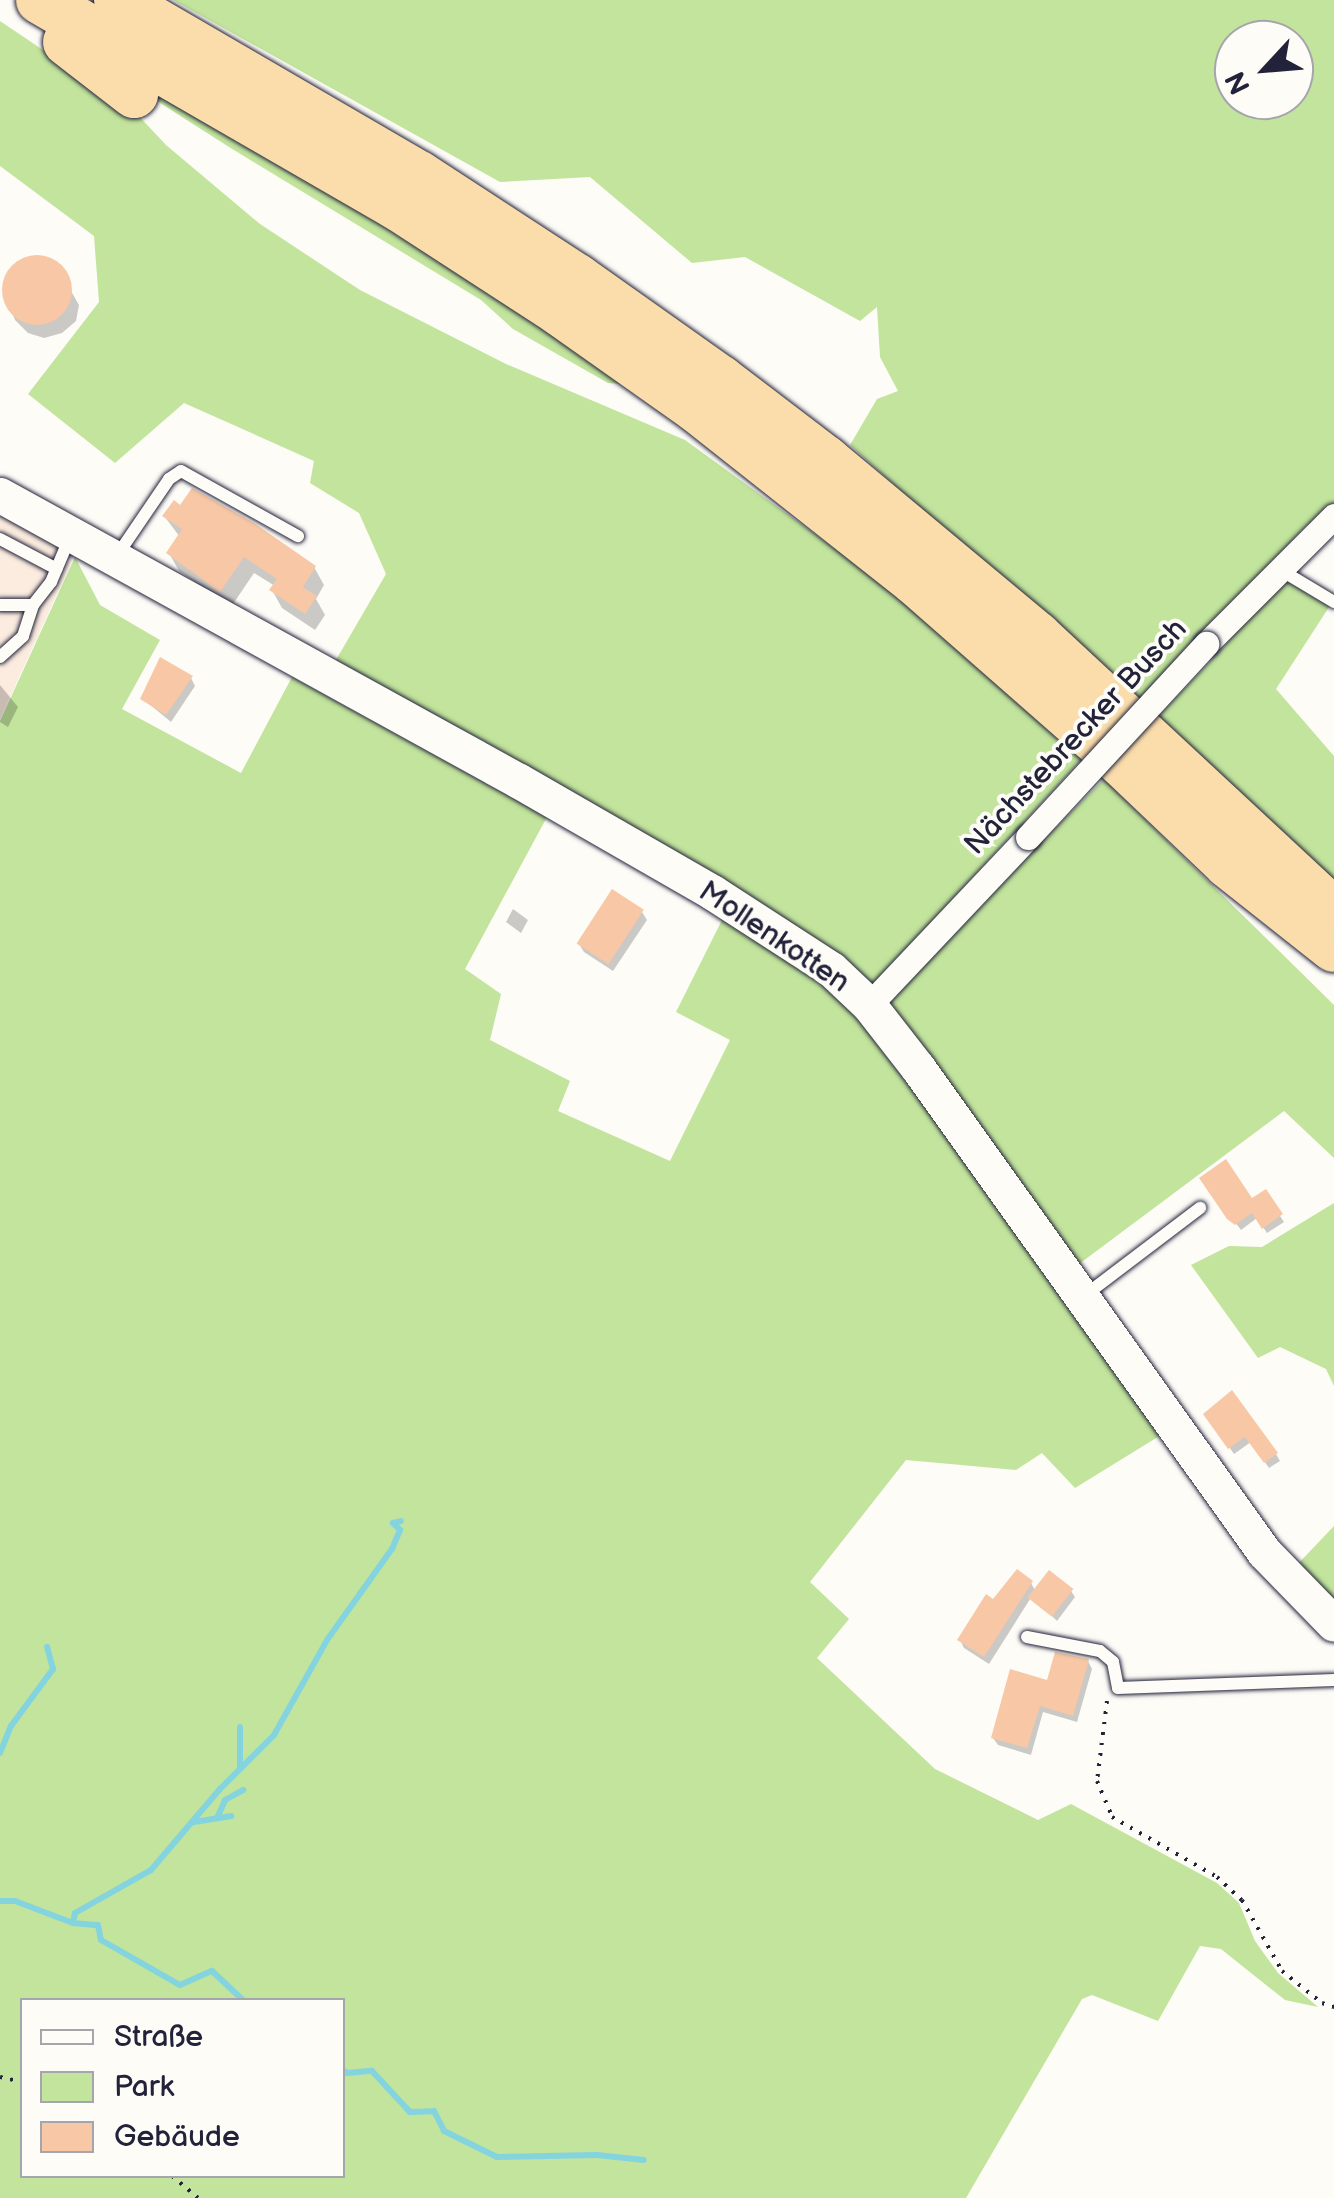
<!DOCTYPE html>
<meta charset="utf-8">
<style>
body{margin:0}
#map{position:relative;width:1334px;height:2198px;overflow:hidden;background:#fdfcf7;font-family:"Balsamiq Sans",sans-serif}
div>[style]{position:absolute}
.built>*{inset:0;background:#fbecdf}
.green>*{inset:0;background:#c2e49c}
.shadow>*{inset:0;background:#0003}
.stream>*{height:6px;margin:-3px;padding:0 3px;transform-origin:3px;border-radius:3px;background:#84d4df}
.building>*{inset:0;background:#f7c7a6;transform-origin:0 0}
.round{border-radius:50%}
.path>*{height:4px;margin-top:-2px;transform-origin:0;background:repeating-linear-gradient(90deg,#22223b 0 2.5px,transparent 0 10.5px)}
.roads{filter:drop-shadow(0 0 2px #22223b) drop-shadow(0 0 2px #22223b)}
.service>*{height:12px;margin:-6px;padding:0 6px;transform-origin:6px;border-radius:6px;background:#fdfcf7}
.minor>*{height:25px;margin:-12.5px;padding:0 12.5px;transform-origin:12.5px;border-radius:12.5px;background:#fdfcf7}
.secondary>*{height:35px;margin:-17.5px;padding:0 17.5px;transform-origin:17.5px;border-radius:17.5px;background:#fdfcf7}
.motorway>*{height:48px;margin:-24px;padding:0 24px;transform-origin:24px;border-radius:24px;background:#faddab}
.bridges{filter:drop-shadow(0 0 2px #22223b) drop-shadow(0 0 2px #22223b)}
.minor-bridge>*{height:25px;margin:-12.5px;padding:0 12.5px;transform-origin:12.5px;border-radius:12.5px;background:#fdfcf7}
span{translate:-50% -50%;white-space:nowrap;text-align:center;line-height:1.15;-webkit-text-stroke:8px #fdfcf7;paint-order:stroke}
.street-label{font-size:30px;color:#22223b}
.legend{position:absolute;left:20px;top:1998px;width:325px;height:180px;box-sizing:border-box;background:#fdfcf7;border:2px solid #a5a5ac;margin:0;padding:12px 18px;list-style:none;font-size:30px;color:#22223b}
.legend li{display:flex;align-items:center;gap:20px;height:50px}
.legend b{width:50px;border:2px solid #a5a5ac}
.north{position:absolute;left:1214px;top:20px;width:100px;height:100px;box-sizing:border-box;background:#fdfcf7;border:2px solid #a5a5ac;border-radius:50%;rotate:244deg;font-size:28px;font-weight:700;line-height:40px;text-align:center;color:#22223b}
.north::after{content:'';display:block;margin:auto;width:35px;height:45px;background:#22223b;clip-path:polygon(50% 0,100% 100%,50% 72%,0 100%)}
</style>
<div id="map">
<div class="built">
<i style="clip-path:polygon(0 506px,78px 548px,0 719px)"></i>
</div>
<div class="green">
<i style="clip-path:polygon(evenodd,173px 0,1334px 0,1334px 507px,1306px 526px,1136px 704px,850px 445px,877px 399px,898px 391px,880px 357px,877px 307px,860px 321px,745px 257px,692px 263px,590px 177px,500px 182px,173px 0,1234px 40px,1294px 40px,1294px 100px,1234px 100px,1234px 40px)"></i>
<i style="clip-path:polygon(0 21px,135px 112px,166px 145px,260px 224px,360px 290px,506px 364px,685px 440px,895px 592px,1084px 757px,871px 987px,333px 665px,386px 574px,359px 513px,310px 483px,314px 461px,184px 403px,115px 463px,28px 394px,99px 302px,94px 236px,0 166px)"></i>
<i style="clip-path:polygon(138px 84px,341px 200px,499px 299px,621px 384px,608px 383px,513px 329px,481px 300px,229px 147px,143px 92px)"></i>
<i style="clip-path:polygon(evenodd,75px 557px,100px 605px,160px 640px,122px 709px,241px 773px,292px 677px,547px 817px,465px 969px,501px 994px,490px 1040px,570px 1081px,558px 1111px,670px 1161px,730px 1040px,676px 1012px,722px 920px,778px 951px,857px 1013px,1161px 1435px,1075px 1488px,1042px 1453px,1016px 1470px,906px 1460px,810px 1582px,849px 1619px,817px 1658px,935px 1769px,1038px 1820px,1071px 1804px,1217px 1883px,1239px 1903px,1255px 1941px,1278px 1973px,1318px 2007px,1285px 2000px,1221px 1949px,1200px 1946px,1158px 2021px,1092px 1995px,1082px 1999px,966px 2198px,0 2198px,0 721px,75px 557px,22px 2000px,342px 2000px,342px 2176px,22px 2176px,22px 2000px)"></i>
<i style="clip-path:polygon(1281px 576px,1331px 604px,1276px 689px,1334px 756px,1334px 891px,1155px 720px,1223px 648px)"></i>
<i style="clip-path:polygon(1104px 779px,1334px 1005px,1334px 1158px,1284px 1111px,1075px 1267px,882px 1003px)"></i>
<i style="clip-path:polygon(1334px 1203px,1334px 1386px,1326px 1369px,1280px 1347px,1258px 1358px,1191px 1265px,1229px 1246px,1262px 1247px)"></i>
<i style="clip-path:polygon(1334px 1526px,1334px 1606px,1295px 1567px)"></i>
</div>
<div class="shadow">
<i style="clip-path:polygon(38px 256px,55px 263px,79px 305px,76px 321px,62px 333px,44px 338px,28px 333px,15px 320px,3px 289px,7px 274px)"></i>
<i style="clip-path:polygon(164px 516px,314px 567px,324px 585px,316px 599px,325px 615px,315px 630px,282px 608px,272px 590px,275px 586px,254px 573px,231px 607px,179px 571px,169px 553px,180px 537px)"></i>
<i style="clip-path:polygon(191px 678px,195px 686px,171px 722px,143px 699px)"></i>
<i style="clip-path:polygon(0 685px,18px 707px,8px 727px,0 722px)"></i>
<i style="clip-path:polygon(513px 909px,528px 920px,521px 933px,506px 922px)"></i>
<i style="clip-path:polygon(642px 912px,647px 920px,613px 971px,584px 952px,579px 944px)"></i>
<i style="clip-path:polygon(1206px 1184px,1252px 1202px,1265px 1193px,1284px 1222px,1267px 1233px,1257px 1218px,1241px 1230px)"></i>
<i style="clip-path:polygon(1206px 1414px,1276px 1454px,1280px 1461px,1269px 1468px,1251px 1442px,1234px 1454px)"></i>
<i style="clip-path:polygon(1031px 1583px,1037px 1594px,1071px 1591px,1075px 1597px,1057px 1621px,1032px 1596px,989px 1664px,964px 1648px,960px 1640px,993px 1602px)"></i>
<i style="clip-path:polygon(1088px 1661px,1092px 1669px,1077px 1722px,1043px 1712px,1031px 1755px,998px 1745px,993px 1738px,1049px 1683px)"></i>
</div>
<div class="stream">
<i style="left:0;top:1753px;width:29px;rotate:-68deg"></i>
<i style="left:11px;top:1726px;width:71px;rotate:-53.6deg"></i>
<i style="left:53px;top:1669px;width:23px;rotate:-105deg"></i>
<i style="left:240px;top:1769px;width:42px;rotate:-90deg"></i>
<i style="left:218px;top:1816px;width:17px;rotate:-66deg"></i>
<i style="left:225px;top:1800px;width:21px;rotate:-29deg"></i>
<i style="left:194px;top:1822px;width:38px;rotate:-9deg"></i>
<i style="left:0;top:1901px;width:15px"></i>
<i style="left:15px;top:1901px;width:62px;rotate:20.8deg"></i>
<i style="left:73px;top:1923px;width:10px;rotate:-79deg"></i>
<i style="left:75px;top:1913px;width:87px;rotate:-29.5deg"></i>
<i style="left:151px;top:1870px;width:106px;rotate:-49.6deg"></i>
<i style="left:220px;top:1789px;width:76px;rotate:-45deg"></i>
<i style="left:274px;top:1735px;width:109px;rotate:-60.8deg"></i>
<i style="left:327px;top:1640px;width:112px;rotate:-54.5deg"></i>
<i style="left:392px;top:1549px;width:21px;rotate:-67deg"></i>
<i style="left:400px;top:1530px;width:10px;rotate:-135deg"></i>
<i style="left:393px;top:1523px;width:8px;rotate:-14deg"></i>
<i style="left:73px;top:1923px;width:25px;rotate:5deg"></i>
<i style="left:98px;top:1925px;width:15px;rotate:79deg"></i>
<i style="left:101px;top:1940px;width:91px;rotate:29.7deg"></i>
<i style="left:180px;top:1985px;width:35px;rotate:-24deg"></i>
<i style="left:212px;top:1971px;width:42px;rotate:43.1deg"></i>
<i style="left:342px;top:2069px;width:6px;rotate:39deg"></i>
<i style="left:347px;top:2073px;width:25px;rotate:-5deg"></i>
<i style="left:372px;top:2071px;width:56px;rotate:47.2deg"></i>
<i style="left:410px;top:2112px;width:24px;rotate:-2deg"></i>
<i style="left:434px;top:2111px;width:22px;rotate:63deg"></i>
<i style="left:444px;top:2131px;width:59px;rotate:26.1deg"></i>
<i style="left:497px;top:2157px;width:100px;rotate:-1.1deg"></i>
<i style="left:597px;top:2155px;width:47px;rotate:6.1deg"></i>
</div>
<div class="building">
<i class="round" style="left:2px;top:255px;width:70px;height:70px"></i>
<i style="clip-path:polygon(192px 488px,254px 523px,316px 566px,303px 587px,317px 596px,305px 614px,269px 590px,277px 579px,244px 557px,220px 592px,166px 553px,182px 529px,162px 516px,174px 500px,180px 505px)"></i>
<i style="clip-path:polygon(160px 657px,193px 676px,166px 715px,140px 699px)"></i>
<i style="left:612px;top:889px;width:38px;height:65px;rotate:33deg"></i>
<i style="clip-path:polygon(1226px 1159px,1252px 1198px,1266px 1189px,1283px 1214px,1262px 1229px,1252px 1213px,1235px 1225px,1227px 1219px,1199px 1178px)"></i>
<i style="clip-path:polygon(1232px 1390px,1278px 1453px,1264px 1463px,1245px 1437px,1228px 1449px,1203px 1414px)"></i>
<i style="clip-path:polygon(1017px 1569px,1033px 1581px,984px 1657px,957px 1640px,986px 1594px,993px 1599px)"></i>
<i style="left:1049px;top:1570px;width:31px;height:35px;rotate:38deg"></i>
<i style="clip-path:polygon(1055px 1652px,1089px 1659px,1073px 1716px,1040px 1706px,1027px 1748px,991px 1738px,1010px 1669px,1047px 1680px)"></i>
</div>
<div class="path">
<i style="left:1107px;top:1701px;width:81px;rotate:97.1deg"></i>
<i style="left:1097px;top:1781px;width:39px;rotate:67deg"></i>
<i style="left:1112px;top:1817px;width:121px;rotate:29.7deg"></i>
<i style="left:1217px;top:1877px;width:34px;rotate:43deg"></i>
<i style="left:1242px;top:1900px;width:81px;rotate:60.6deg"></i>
<i style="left:1282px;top:1971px;width:51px;rotate:38.7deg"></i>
<i style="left:1322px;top:2003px;width:13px;rotate:18deg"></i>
<i style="left:0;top:2077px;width:23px;rotate:13deg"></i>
<i style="left:172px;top:2176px;width:34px;rotate:40deg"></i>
</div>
<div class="roads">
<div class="service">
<i style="left:0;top:539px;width:64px;rotate:27.8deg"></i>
<i style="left:116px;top:557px;width:94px;rotate:-55.8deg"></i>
<i style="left:169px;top:479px;width:14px;rotate:-34deg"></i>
<i style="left:181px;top:471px;width:134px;rotate:29.1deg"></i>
<i style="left:1279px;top:569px;width:64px;rotate:31deg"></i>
<i style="left:0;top:605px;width:33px"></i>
<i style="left:0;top:657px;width:31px;rotate:-42deg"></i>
<i style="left:23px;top:636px;width:33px;rotate:-72deg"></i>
<i style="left:33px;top:605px;width:29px;rotate:-52deg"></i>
<i style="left:51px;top:582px;width:49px;rotate:-67.1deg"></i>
<i style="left:1084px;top:1296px;width:146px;rotate:-37.2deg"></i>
<i style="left:1027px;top:1637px;width:74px;rotate:10.9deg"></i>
<i style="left:1100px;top:1651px;width:17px;rotate:40deg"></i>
<i style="left:1113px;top:1662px;width:26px;rotate:79deg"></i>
<i style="left:1118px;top:1688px;width:216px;rotate:-2.1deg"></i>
</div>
<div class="minor">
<i style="left:1206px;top:644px;width:181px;rotate:-45deg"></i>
<i style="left:869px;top:1005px;width:231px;rotate:-46.6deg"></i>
</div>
<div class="secondary">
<i style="left:0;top:495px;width:593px;rotate:28.86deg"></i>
<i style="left:519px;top:781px;width:223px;rotate:29.9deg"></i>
<i style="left:712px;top:892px;width:142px;rotate:32.9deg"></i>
<i style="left:831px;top:969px;width:52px;rotate:43.5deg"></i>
<i style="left:869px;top:1005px;width:80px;rotate:52.1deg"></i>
<i style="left:918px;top:1068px;width:595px;rotate:54.44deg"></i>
<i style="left:1264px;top:1552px;width:100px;rotate:45.8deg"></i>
</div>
<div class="motorway">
<i style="left:40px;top:0;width:412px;rotate:30deg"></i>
<i style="left:397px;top:206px;width:194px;rotate:33deg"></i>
<i style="left:560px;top:312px;width:166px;rotate:35.2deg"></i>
<i style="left:696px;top:408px;width:279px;rotate:38.3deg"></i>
<i style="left:915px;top:581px;width:276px;rotate:41.3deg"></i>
<i style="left:1122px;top:763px;width:146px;rotate:43.6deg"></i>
<i style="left:1228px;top:864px;width:135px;rotate:38.4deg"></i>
<i style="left:118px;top:0;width:348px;rotate:30.2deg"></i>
<i style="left:419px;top:175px;width:189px;rotate:33.1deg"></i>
<i style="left:577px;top:278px;width:176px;rotate:35.3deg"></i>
<i style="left:721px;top:380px;width:132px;rotate:37.3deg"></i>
<i style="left:826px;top:460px;width:275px;rotate:39.8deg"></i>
<i style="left:1037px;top:636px;width:405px;rotate:42.9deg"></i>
<i style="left:67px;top:42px;width:85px;rotate:37.8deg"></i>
</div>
</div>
<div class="bridges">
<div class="minor-bridge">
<i style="left:1028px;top:837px;width:263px;rotate:-47.3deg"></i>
</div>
</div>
<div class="street-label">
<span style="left:1076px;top:737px;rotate:-47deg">Nächstebrecker Busch</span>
<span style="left:774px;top:937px;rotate:34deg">Mollenkotten</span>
</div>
<ul class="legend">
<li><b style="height:12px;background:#fdfcf7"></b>Straße</li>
<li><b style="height:28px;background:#c2e49c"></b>Park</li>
<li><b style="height:28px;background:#f7c7a6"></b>Gebäude</li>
</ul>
<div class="north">N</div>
</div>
